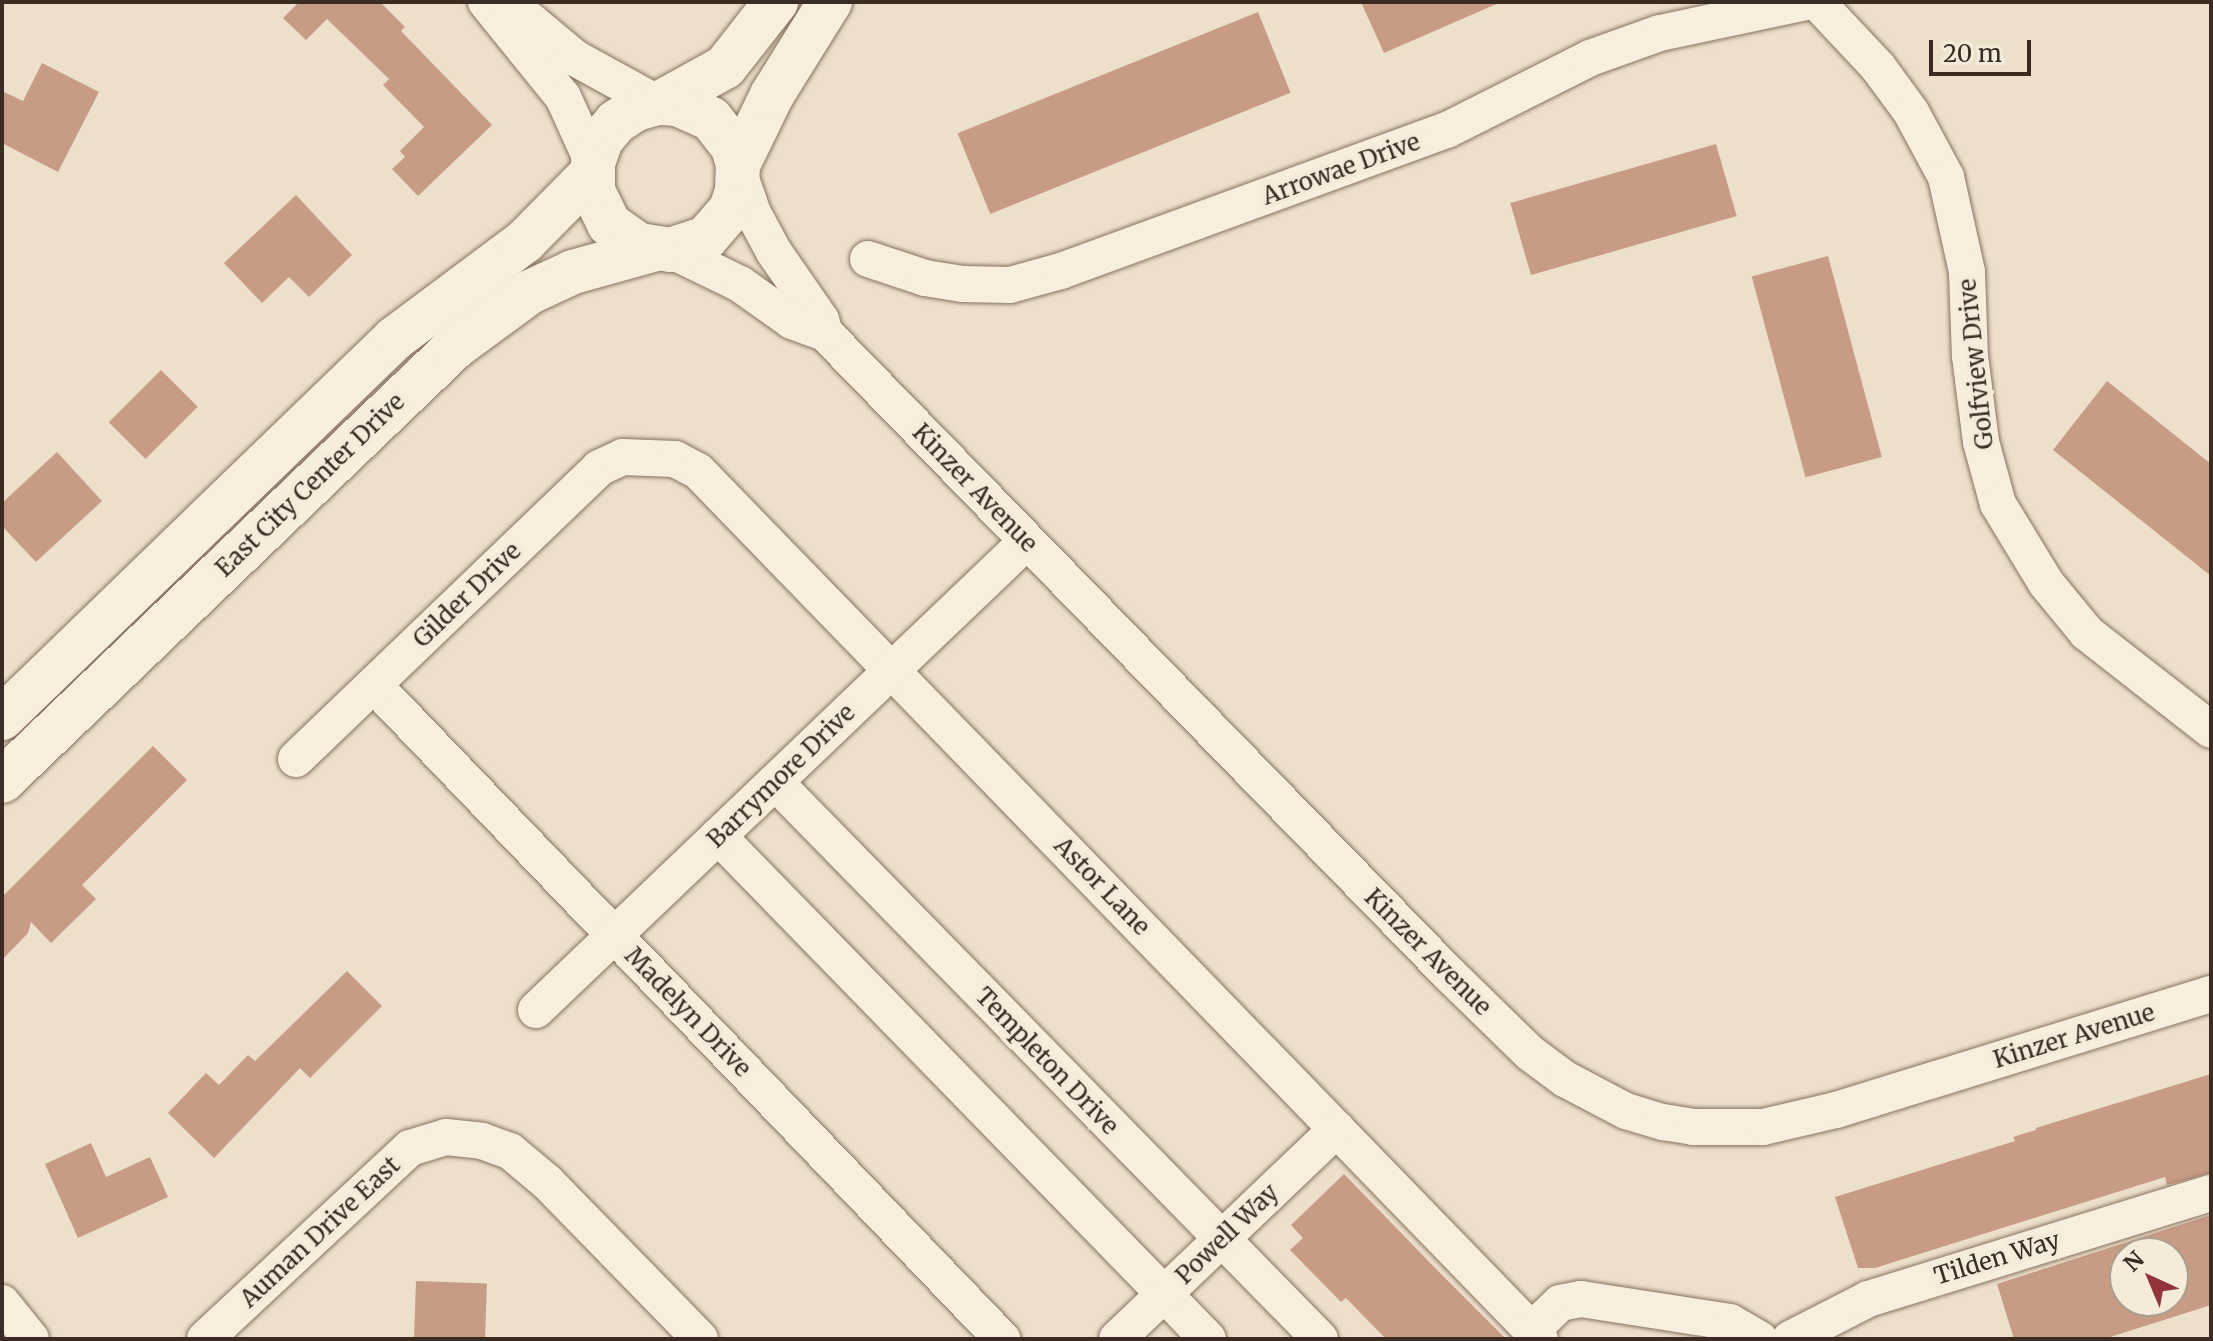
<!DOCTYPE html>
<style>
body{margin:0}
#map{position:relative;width:2213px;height:1341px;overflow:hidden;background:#ece0cb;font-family:Merriweather,serif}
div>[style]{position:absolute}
.building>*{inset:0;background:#c79b84;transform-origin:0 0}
.roads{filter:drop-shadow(0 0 2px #887260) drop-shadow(0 0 2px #887260)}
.street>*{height:36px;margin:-18px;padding:0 18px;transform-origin:18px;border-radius:18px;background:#f7eede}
.secondary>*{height:44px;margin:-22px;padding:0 22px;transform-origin:22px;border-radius:22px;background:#f7eede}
span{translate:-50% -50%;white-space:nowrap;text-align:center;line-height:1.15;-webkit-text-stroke:8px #f4ebda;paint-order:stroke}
.street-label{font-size:24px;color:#3a2c22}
.frame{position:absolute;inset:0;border:4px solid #3a2c22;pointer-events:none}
.north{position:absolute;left:2109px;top:1237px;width:80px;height:80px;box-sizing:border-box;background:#f4ebda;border:2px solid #aa9f90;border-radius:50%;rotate:316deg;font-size:22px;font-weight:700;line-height:32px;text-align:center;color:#3a2c22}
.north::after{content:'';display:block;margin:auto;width:28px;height:36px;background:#93343c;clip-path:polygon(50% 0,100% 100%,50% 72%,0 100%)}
.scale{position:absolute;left:1929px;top:40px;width:102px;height:36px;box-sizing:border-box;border:4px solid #3a2c22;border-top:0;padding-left:10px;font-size:24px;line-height:28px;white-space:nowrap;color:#3a2c22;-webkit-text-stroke:6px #f4ebda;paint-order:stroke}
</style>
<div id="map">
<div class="building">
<i style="clip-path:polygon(299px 2px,380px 2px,405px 27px,401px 31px,492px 125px,418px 196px,392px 169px,405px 157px,400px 151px,424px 127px,383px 85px,389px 79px,327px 19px,306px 40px,283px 18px)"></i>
<i style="clip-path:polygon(1361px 2px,1501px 2px,1384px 53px)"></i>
<i style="left:1258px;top:12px;width:87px;height:324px;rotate:68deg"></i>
<i style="clip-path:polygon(42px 63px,99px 92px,58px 172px,2px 143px,2px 91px,23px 101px)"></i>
<i style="left:1716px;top:144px;width:75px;height:214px;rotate:74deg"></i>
<i style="clip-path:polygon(296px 195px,352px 255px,309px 297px,289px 277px,262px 303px,224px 263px)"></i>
<i style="left:1828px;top:256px;width:208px;height:79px;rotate:75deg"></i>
<i style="left:161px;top:370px;width:52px;height:74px;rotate:45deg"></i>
<i style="clip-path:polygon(2107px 381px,2211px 464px,2211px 576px,2053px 450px)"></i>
<i style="clip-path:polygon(57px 452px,102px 501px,36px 562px,2px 526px,2px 503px)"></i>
<i style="clip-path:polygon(153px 746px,187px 780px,82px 885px,96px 899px,51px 943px,31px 922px,28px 933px,2px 960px,2px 897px)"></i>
<i style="clip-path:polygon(347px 971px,382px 1006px,310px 1078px,300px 1068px,214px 1158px,168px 1113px,206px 1073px,219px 1085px,248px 1055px,255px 1061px)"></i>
<i style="clip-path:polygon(2211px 1074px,2211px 1173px,2167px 1185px,2165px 1177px,1875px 1268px,1858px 1268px,1835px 1197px,2015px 1141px,2013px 1137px,2036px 1130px,2036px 1128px)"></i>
<i style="clip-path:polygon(91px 1143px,106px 1177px,150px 1157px,168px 1197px,78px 1238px,45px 1164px)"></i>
<i style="clip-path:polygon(1344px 1174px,1439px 1272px,1506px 1339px,1386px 1339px,1346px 1298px,1341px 1302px,1290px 1250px,1303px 1238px,1291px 1225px)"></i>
<i style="clip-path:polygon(evenodd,2211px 1215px,2211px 1305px,2104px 1339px,2014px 1339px,1997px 1284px,2211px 1215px,2125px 1253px,2173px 1253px,2173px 1301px,2125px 1301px,2125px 1253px)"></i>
<i style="left:416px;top:1281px;width:71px;height:58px;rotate:2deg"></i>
</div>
<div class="roads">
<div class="street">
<i style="left:486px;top:2px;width:122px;rotate:51deg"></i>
<i style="left:563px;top:97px;width:72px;rotate:65.6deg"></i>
<i style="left:508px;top:2px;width:87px;rotate:39.9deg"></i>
<i style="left:575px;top:58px;width:94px;rotate:28.8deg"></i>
<i style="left:1817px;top:2px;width:89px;rotate:46.8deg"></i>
<i style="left:1878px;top:67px;width:56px;rotate:53.7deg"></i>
<i style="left:1911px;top:112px;width:74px;rotate:61.7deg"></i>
<i style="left:1946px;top:177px;width:97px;rotate:77.5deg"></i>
<i style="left:1967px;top:272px;width:84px;rotate:88deg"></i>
<i style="left:1970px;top:356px;width:87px;rotate:82.7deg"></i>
<i style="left:1981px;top:442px;width:64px;rotate:74.7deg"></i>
<i style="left:1998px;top:504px;width:92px;rotate:58.7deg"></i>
<i style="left:2046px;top:583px;width:65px;rotate:50.6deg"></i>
<i style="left:2087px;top:633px;width:157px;rotate:38deg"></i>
<i style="left:739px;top:173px;width:42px;rotate:70.7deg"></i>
<i style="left:753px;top:213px;width:44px;rotate:61.7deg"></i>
<i style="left:774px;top:252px;width:83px;rotate:55.3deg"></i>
<i style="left:821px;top:320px;width:14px;rotate:73deg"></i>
<i style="left:825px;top:333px;width:893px;rotate:45.77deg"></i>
<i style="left:1448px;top:973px;width:115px;rotate:44.3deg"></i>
<i style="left:1530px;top:1053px;width:44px;rotate:36.6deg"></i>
<i style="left:1565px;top:1079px;width:69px;rotate:27.7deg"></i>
<i style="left:1626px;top:1111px;width:39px;rotate:17deg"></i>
<i style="left:1663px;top:1122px;width:30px;rotate:9deg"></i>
<i style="left:1693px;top:1127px;width:70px"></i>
<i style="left:1763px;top:1127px;width:75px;rotate:-13.1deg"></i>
<i style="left:1836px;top:1110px;width:393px;rotate:-17.2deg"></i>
<i style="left:670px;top:250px;width:78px;rotate:25.9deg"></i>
<i style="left:740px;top:284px;width:64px;rotate:35.4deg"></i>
<i style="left:792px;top:321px;width:35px;rotate:20deg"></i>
<i style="left:868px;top:259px;width:60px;rotate:18.4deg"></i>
<i style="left:925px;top:278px;width:38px;rotate:9deg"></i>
<i style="left:963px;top:284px;width:47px;rotate:1.2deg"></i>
<i style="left:1010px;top:285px;width:53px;rotate:-15.4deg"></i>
<i style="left:1061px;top:271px;width:411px;rotate:-20.1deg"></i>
<i style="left:1447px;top:130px;width:160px;rotate:-26.7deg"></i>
<i style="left:1590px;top:58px;width:74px;rotate:-19.7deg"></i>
<i style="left:1660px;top:33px;width:149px;rotate:-12deg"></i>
<i style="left:374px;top:685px;width:907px;rotate:46.16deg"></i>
<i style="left:296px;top:759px;width:420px;rotate:-43.8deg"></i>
<i style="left:599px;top:468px;width:26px;rotate:-25deg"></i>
<i style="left:623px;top:457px;width:52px;rotate:2.2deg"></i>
<i style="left:675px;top:459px;width:26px;rotate:28deg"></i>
<i style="left:698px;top:471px;width:1209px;rotate:45.87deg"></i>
<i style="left:775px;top:782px;width:779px;rotate:45.62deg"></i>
<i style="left:718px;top:836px;width:702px;rotate:45.75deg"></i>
<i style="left:536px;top:1010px;width:678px;rotate:-43.68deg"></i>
<i style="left:2px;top:1303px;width:46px;rotate:51.1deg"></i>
<i style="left:1531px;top:1331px;width:40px;rotate:-44deg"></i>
<i style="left:1560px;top:1303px;width:21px;rotate:-11deg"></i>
<i style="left:1581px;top:1299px;width:151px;rotate:8.8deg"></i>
<i style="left:1730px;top:1322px;width:34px;rotate:30deg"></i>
<i style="left:205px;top:1339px;width:280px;rotate:-43deg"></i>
<i style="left:410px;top:1148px;width:38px;rotate:-17deg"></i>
<i style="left:446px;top:1137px;width:36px;rotate:6deg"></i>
<i style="left:482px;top:1141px;width:30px;rotate:20deg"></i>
<i style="left:510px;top:1151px;width:48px;rotate:40deg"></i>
<i style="left:547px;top:1182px;width:219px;rotate:45.7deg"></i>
<i style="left:1117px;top:1339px;width:304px;rotate:-43.7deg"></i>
<i style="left:1790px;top:1339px;width:88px;rotate:-27.1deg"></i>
<i style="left:1868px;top:1299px;width:359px;rotate:-17.2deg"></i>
</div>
<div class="secondary">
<i style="left:660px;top:103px;width:74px;rotate:-29deg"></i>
<i style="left:725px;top:67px;width:83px;rotate:-51.9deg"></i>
<i style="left:738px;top:165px;width:19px;rotate:-106deg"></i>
<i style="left:733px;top:147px;width:36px;rotate:-128deg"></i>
<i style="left:711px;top:119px;width:36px;rotate:-156deg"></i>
<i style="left:678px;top:104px;width:21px;rotate:-177deg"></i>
<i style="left:657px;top:103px;width:22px;rotate:164deg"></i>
<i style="left:636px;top:109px;width:24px;rotate:147deg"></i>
<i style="left:616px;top:122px;width:23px;rotate:130deg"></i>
<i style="left:601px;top:140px;width:24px;rotate:109deg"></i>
<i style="left:593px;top:163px;width:28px;rotate:90deg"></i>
<i style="left:593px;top:191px;width:37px;rotate:64deg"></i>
<i style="left:609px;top:224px;width:37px;rotate:35deg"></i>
<i style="left:639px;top:245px;width:31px;rotate:9deg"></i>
<i style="left:670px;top:250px;width:38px;rotate:-18deg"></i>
<i style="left:706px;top:238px;width:38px;rotate:-49deg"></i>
<i style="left:731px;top:209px;width:19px;rotate:-72deg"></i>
<i style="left:737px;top:191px;width:26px;rotate:-88deg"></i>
<i style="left:738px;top:165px;width:78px;rotate:-64.1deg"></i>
<i style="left:772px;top:95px;width:110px;rotate:-58.1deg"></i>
<i style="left:2px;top:718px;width:545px;rotate:-44.03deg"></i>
<i style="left:394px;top:339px;width:164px;rotate:-36.8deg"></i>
<i style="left:525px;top:241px;width:95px;rotate:-45.4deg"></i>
<i style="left:2px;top:781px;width:627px;rotate:-43.77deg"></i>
<i style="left:455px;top:347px;width:93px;rotate:-36.3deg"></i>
<i style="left:530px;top:292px;width:47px;rotate:-24.9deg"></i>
<i style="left:573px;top:272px;width:86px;rotate:-15.5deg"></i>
</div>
</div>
<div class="street-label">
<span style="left:1341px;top:169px;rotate:-20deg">Arrowae Drive</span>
<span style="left:1976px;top:364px;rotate:-96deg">Golfview Drive</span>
<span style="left:310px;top:485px;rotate:-44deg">East City Center Drive</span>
<span style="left:975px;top:488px;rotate:46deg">Kinzer Avenue</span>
<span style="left:467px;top:595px;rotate:-44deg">Gilder Drive</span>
<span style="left:781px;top:776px;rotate:-44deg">Barrymore Drive</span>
<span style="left:1102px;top:886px;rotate:46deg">Astor Lane</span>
<span style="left:1428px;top:952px;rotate:45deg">Kinzer Avenue</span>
<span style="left:688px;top:1012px;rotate:46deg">Madelyn Drive</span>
<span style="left:2074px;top:1036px;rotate:-17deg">Kinzer Avenue</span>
<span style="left:1047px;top:1061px;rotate:46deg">Templeton Drive</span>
<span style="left:320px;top:1232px;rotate:-43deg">Auman Drive East</span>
<span style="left:1227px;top:1234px;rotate:-44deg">Powell Way</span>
<span style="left:1997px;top:1258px;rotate:-17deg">Tilden Way</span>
</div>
<div class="frame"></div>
<div class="north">N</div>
<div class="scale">20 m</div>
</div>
